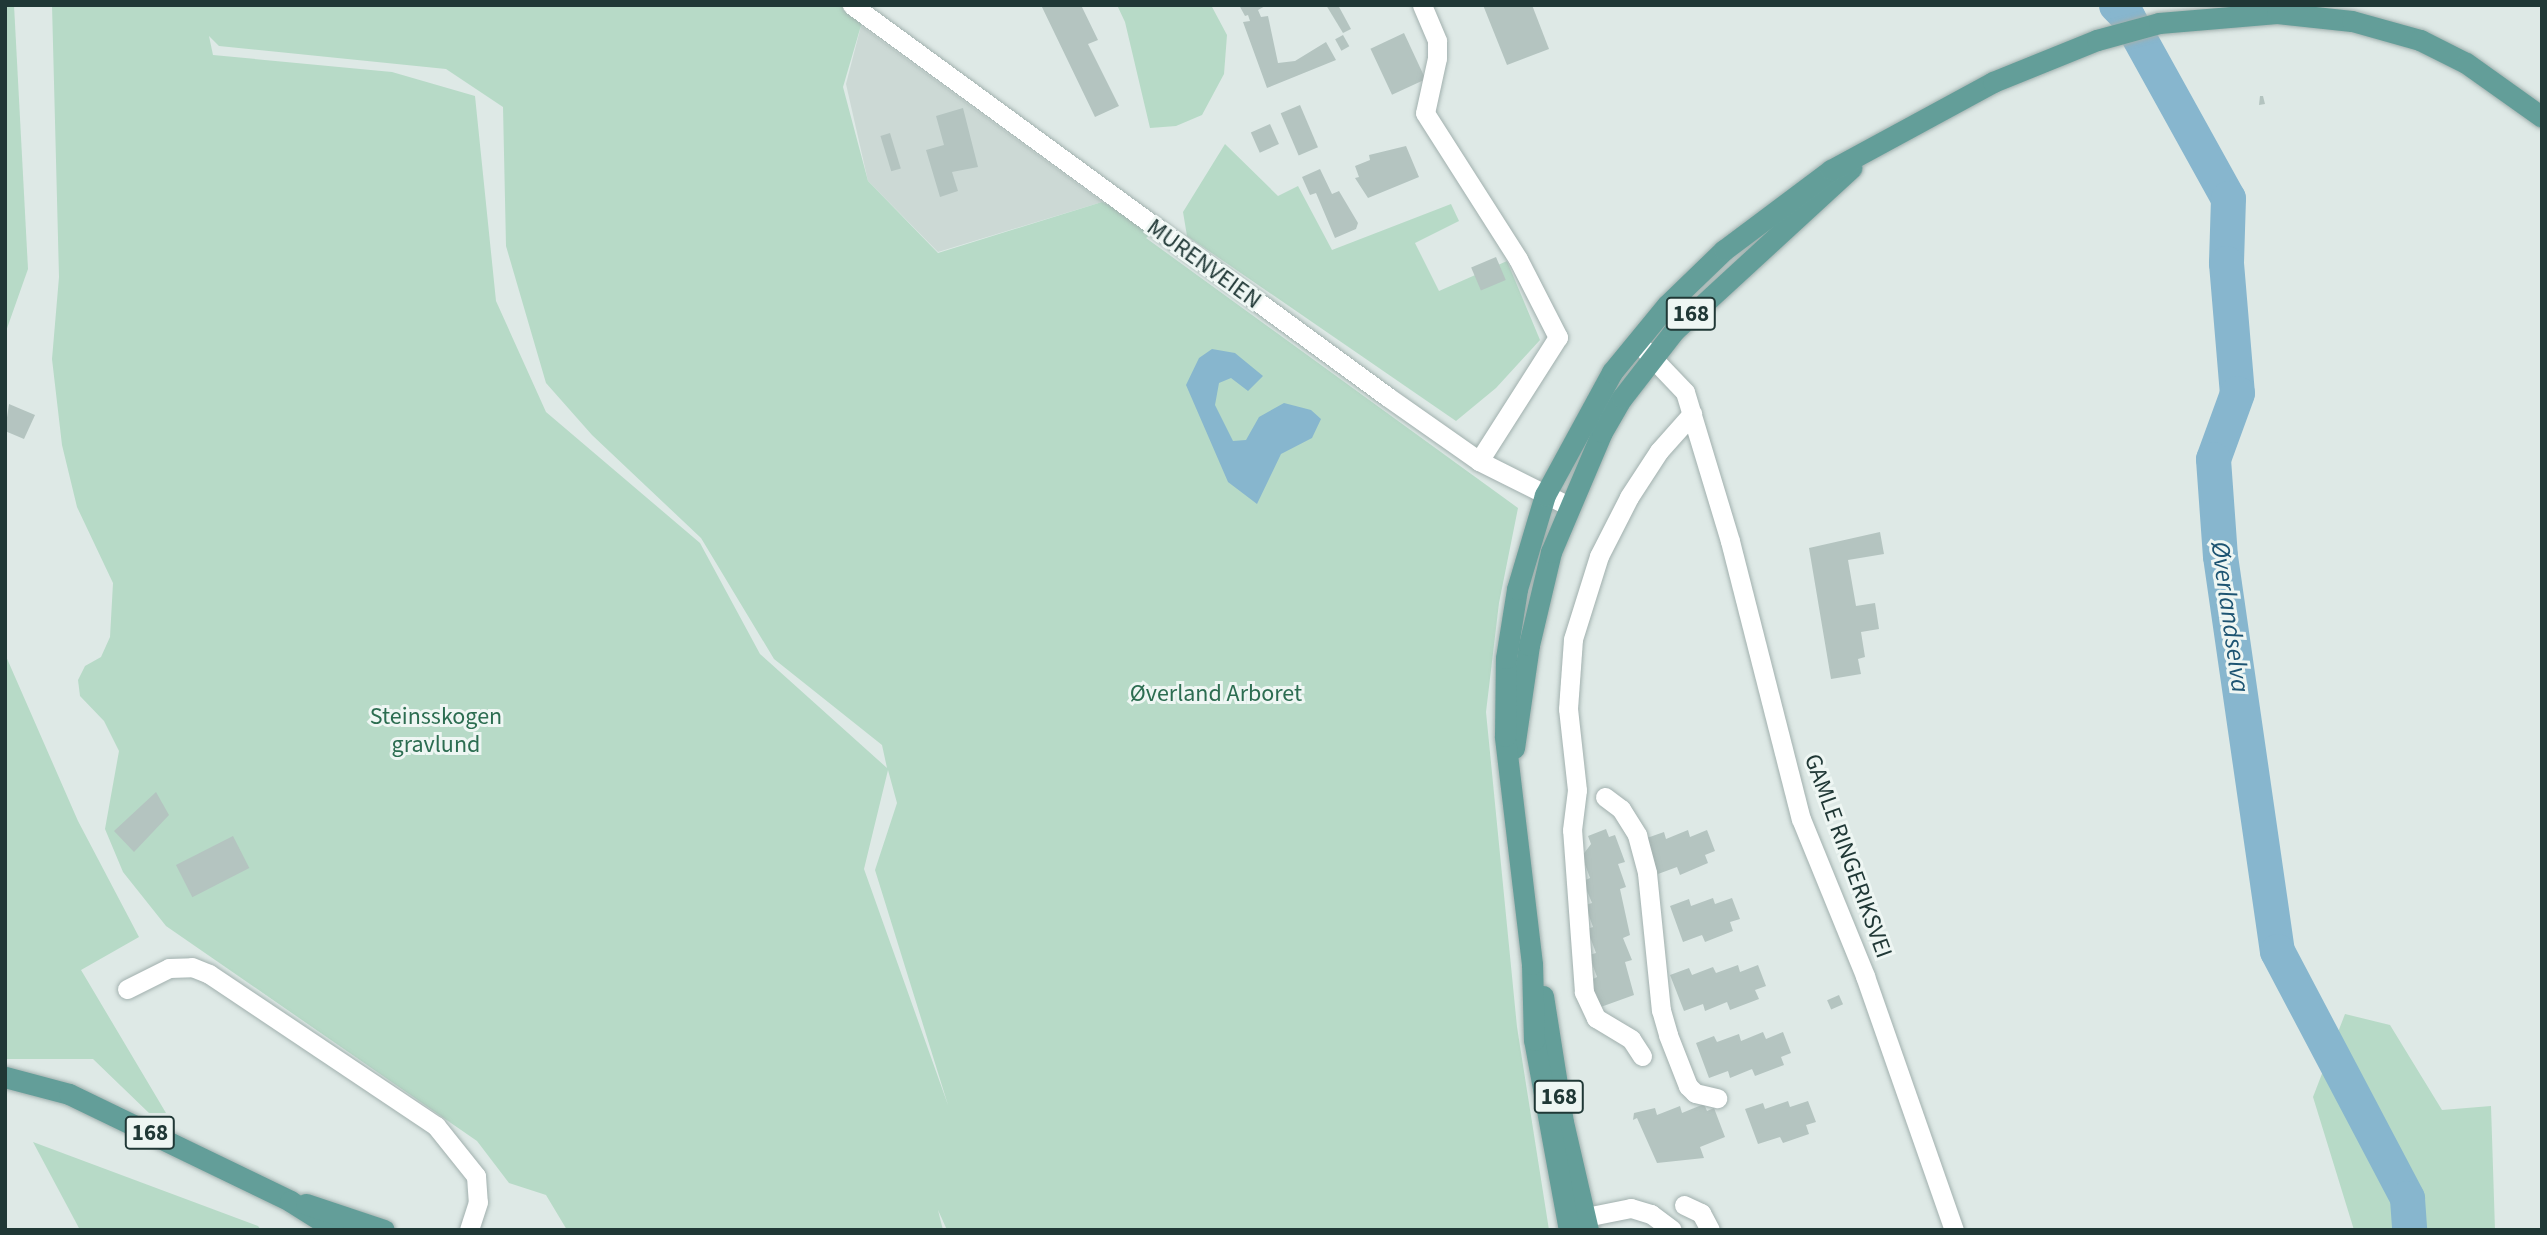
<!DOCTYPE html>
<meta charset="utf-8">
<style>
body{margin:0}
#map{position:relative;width:2547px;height:1235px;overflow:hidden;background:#dee9e6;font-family:"Source Sans 3",sans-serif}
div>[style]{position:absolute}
.built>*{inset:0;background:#ccd9d5}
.green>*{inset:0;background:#b7dac7}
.water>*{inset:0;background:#87b6ce}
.river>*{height:35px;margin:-17.5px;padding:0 17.5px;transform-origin:17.5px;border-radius:17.5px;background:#87b6ce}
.building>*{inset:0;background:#b4c4c0;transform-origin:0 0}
.roads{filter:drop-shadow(0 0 2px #a1b0ae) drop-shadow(0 0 2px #a1b0ae)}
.minor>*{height:19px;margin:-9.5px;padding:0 9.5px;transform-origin:9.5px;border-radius:9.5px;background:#fff}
.primary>*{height:21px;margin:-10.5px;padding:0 10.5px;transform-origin:10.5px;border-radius:10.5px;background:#639e99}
span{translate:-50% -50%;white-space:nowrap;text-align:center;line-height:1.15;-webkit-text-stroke:6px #eef6f3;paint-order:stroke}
.shield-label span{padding:2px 5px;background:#eef6f3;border:2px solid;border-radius:5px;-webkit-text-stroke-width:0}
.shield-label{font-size:23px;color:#203836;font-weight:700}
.street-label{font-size:24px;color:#203836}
.park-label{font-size:24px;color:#2c6d51}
.water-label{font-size:26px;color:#1d5472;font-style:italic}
.frame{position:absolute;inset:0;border:7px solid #203836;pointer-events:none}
</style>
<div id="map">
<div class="built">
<i style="clip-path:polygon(861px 26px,1102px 202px,938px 252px,868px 181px,846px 84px)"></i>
</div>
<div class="green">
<i style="clip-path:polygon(5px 5px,14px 5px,28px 269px,5px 334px)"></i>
<i style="clip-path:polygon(evenodd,52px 5px,867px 5px,843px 87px,868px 181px,938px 253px,1102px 202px,1158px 229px,1146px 238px,1518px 508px,1499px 603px,1486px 712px,1517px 1027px,1549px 1230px,947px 1230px,938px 1210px,943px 1230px,567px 1230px,546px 1195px,509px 1183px,477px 1141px,166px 926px,123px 872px,105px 829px,119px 751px,104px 721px,80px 696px,78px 680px,85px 666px,101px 657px,110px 637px,113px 583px,77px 507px,62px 445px,52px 359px,59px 277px,52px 5px,209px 36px,219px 46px,446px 69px,503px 107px,506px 246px,546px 383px,592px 435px,701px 538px,774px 659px,882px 745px,887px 768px,760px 654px,700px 543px,546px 412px,496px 301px,475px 96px,392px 72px,213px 55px,209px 36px,52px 5px,888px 770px,897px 803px,875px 870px,948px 1105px,864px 869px,888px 770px)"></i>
<i style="clip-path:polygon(1117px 5px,1211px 5px,1227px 35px,1224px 74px,1202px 115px,1176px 126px,1150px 128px,1125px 22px)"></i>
<i style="clip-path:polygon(1225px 144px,1278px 196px,1298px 186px,1332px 250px,1451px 204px,1459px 221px,1415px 243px,1439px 291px,1507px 261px,1540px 340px,1496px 388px,1456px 421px,1187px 236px,1183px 212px)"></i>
<i style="clip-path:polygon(5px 654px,78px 821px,139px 937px,81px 970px,166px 1113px,149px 1113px,93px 1059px,5px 1059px)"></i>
<i style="clip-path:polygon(2345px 1014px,2390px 1025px,2442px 1110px,2491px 1106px,2495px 1230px,2354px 1230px,2313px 1097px)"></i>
<i style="clip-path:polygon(33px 1142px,258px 1226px,261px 1230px,80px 1230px)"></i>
</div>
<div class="water">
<i style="clip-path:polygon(1212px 349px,1235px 353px,1263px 376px,1248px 391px,1231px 378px,1219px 383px,1215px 405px,1233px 441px,1246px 440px,1259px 417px,1284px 403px,1311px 410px,1321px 419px,1312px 438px,1281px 454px,1257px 504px,1228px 482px,1186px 385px,1199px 358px)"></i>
</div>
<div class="river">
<i style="left:2116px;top:5px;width:16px;rotate:45deg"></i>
<i style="left:2127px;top:16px;width:208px;rotate:61deg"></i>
<i style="left:2228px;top:198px;width:65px;rotate:91.8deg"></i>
<i style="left:2226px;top:263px;width:130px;rotate:85.2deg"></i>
<i style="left:2237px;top:393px;width:70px;rotate:110deg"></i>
<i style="left:2213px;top:459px;width:97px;rotate:85.9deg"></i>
<i style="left:2220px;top:556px;width:399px;rotate:81.8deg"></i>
<i style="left:2277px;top:951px;width:279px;rotate:62.2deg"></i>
<i style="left:2407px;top:1198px;width:32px;rotate:86deg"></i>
</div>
<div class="building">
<i style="clip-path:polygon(1041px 5px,1081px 5px,1098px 40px,1088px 44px,1119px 106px,1095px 117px)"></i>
<i style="clip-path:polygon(1239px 5px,1267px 5px,1258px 10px,1261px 17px,1268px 16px,1278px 63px,1295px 61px,1326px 42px,1336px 60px,1267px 88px,1243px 22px,1250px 21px,1248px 15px,1245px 16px)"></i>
<i style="clip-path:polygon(1326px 5px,1338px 5px,1351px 29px,1343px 33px)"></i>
<i style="clip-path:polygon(1483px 5px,1532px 5px,1549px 49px,1507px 65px)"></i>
<i style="left:1404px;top:33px;width:51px;height:37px;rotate:65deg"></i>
<i style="left:1343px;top:35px;width:13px;height:9px;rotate:61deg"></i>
<i style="clip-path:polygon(2260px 96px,2263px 96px,2265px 104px,2259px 105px)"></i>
<i style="left:1300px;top:105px;width:46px;height:21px;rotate:67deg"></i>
<i style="clip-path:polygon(963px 108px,978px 167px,952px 172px,958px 191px,940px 197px,926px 150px,944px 145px,936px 116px)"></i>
<i style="left:1270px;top:124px;width:22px;height:21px;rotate:66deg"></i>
<i style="left:890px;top:133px;width:37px;height:10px;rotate:73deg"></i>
<i style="clip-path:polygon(1406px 146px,1419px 177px,1368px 198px,1355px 178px,1359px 177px,1355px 166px,1370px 160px,1369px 155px)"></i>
<i style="clip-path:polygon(1320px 169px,1332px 194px,1339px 191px,1358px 223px,1356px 229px,1335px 238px,1316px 193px,1310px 195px,1302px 177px)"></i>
<i style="left:1496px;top:257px;width:25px;height:27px;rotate:67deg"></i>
<i style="clip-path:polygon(9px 404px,35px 415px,24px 439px,5px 431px)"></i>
<i style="clip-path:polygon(1880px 532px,1884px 554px,1848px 560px,1856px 606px,1875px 603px,1879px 629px,1861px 632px,1865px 657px,1858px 659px,1861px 674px,1831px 679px,1809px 548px)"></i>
<i style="clip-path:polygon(156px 792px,169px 815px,134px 852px,114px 831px)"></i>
<i style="clip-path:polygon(1606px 829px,1609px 837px,1615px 835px,1625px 862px,1618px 864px,1626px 887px,1620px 889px,1630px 935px,1623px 938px,1632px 960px,1625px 962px,1634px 995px,1598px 1008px,1591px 980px,1597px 977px,1589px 955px,1596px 953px,1587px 929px,1593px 927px,1585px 905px,1592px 903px,1583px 881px,1590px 878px,1582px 856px,1591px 844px,1588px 836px)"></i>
<i style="clip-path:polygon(1688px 830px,1690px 837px,1707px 830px,1715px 851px,1705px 855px,1708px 863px,1680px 875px,1677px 867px,1658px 874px,1644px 839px,1664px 832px,1666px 839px)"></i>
<i style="left:233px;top:836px;width:36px;height:64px;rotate:63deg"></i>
<i style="clip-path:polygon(1713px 898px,1715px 904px,1732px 898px,1740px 919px,1730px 922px,1733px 931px,1705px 942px,1702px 935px,1683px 942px,1670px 906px,1689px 899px,1691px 906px)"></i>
<i style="clip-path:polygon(1738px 965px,1740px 972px,1758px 965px,1766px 986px,1755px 990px,1759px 999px,1730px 1010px,1727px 1002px,1705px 1011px,1703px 1004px,1684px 1011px,1670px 975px,1689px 968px,1692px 975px,1713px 967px,1716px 973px)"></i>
<i style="left:1839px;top:995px;width:10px;height:13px;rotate:66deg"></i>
<i style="clip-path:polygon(1763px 1032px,1766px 1039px,1783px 1032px,1791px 1053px,1781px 1057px,1784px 1065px,1755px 1076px,1752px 1069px,1730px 1078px,1728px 1071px,1709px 1078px,1696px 1043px,1714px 1036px,1717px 1042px,1739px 1034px,1741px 1041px)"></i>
<i style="clip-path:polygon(1788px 1101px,1790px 1107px,1808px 1101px,1816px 1122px,1806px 1125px,1809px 1134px,1783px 1143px,1780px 1137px,1758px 1144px,1745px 1109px,1763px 1103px,1765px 1109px)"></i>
<i style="clip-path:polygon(1704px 1104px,1707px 1111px,1714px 1108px,1725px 1137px,1700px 1147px,1704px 1158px,1657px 1163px,1637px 1118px,1633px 1120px,1634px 1113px,1655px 1108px,1657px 1115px,1680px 1106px,1682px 1113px)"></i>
</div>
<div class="roads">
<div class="minor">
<i style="left:852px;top:5px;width:664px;rotate:36.18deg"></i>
<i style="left:1388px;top:397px;width:111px;rotate:35.1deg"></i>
<i style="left:1479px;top:461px;width:98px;rotate:26.6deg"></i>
<i style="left:1422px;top:5px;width:39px;rotate:67deg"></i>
<i style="left:1437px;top:41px;width:17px;rotate:90deg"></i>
<i style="left:1437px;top:58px;width:56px;rotate:102.3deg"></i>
<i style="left:1425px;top:113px;width:173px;rotate:57.5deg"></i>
<i style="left:1518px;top:259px;width:88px;rotate:62.9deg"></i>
<i style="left:1558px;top:337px;width:147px;rotate:122.5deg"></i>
<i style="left:1642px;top:347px;width:62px;rotate:46.3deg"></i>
<i style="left:1685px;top:392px;width:156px;rotate:73.2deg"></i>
<i style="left:1730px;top:541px;width:287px;rotate:75.7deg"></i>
<i style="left:1801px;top:819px;width:170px;rotate:67.8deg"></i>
<i style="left:1865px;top:976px;width:269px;rotate:70.7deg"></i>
<i style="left:1605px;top:797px;width:20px;rotate:37deg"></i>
<i style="left:1621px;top:809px;width:31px;rotate:58deg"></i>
<i style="left:1637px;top:835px;width:39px;rotate:75deg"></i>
<i style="left:1647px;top:873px;width:138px;rotate:84.2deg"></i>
<i style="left:1661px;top:1010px;width:26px;rotate:74deg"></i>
<i style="left:1668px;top:1035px;width:55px;rotate:68.6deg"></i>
<i style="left:1688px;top:1086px;width:10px;rotate:45deg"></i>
<i style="left:1695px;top:1093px;width:23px;rotate:13deg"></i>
<i style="left:127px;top:989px;width:47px;rotate:-26.6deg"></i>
<i style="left:169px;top:968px;width:23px;rotate:-2deg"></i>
<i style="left:192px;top:967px;width:18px;rotate:22deg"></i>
<i style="left:209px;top:974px;width:273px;rotate:33.8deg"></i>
<i style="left:436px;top:1126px;width:64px;rotate:51.3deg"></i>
<i style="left:476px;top:1176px;width:26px;rotate:86deg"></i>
<i style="left:478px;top:1202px;width:29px;rotate:108deg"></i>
<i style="left:1642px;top:1056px;width:20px;rotate:-123deg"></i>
<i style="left:1631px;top:1039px;width:41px;rotate:-149deg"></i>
<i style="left:1596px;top:1018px;width:29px;rotate:-115deg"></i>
<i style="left:1584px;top:992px;width:162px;rotate:-94.2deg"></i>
<i style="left:1572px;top:830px;width:40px;rotate:-82.9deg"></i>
<i style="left:1577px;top:790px;width:81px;rotate:-96.3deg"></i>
<i style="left:1568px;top:709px;width:70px;rotate:-85.9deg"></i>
<i style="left:1573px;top:639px;width:87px;rotate:-72.6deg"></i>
<i style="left:1599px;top:556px;width:66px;rotate:-63deg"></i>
<i style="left:1629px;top:497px;width:55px;rotate:-56.9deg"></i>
<i style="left:1659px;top:451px;width:50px;rotate:-48.3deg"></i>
<i style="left:1684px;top:1205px;width:19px;rotate:25deg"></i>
<i style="left:1701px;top:1213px;width:19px;rotate:62deg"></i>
<i style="left:1571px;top:1220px;width:61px;rotate:-11.3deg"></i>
<i style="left:1631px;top:1208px;width:21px;rotate:17deg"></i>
<i style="left:1651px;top:1214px;width:26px;rotate:37deg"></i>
</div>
<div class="primary">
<i style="left:1514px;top:748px;width:104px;rotate:-81.7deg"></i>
<i style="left:1529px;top:645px;width:96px;rotate:-76.7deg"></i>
<i style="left:1551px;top:552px;width:130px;rotate:-67deg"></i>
<i style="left:1602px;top:432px;width:39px;rotate:-60deg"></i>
<i style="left:1622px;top:398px;width:85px;rotate:-52.2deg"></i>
<i style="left:1674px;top:331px;width:241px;rotate:-42.6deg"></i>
<i style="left:1543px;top:996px;width:128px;rotate:81deg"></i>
<i style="left:1563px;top:1122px;width:111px;rotate:77deg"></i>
<i style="left:5px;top:1077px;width:66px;rotate:14.9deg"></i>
<i style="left:69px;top:1094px;width:246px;rotate:25.8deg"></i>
<i style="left:290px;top:1201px;width:54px;rotate:32.2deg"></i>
<i style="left:306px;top:1204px;width:82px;rotate:18.4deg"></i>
<i style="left:1569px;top:1230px;width:193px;rotate:-100.4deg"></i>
<i style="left:1534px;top:1040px;width:76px;rotate:-91.5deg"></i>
<i style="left:1532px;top:964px;width:230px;rotate:-96.8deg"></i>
<i style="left:1505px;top:736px;width:78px;rotate:-89.3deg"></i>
<i style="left:1506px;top:658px;width:70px;rotate:-80.9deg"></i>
<i style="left:1517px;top:589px;width:98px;rotate:-73.4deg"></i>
<i style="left:1545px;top:495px;width:140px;rotate:-61.4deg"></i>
<i style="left:1612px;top:372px;width:87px;rotate:-50.6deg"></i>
<i style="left:1667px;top:305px;width:79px;rotate:-44deg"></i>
<i style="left:1724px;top:250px;width:134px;rotate:-36.8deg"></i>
<i style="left:1831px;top:170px;width:184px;rotate:-28.5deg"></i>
<i style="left:1993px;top:82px;width:112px;rotate:-22deg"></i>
<i style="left:2097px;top:40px;width:64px;rotate:-15.3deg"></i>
<i style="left:2159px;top:23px;width:118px;rotate:-4.8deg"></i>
<i style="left:2277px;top:13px;width:75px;rotate:6.1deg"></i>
<i style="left:2352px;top:21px;width:71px;rotate:15.6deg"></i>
<i style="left:2420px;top:40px;width:51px;rotate:26.6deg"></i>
<i style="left:2466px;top:63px;width:93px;rotate:35.4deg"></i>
</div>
</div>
<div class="shield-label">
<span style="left:1691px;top:314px">168</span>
<span style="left:1559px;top:1097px">168</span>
<span style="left:150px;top:1133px">168</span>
</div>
<div class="street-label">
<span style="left:1204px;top:264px;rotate:36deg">MURENVEIEN</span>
<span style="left:1848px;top:856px;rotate:70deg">GAMLE RINGERIKSVEI</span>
</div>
<div class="park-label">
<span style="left:1216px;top:694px">Øverland Arboret</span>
<span style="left:436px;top:731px">Steinsskogen<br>gravlund</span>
</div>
<div class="water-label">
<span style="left:2230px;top:617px;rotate:82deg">Øverlandselva</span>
</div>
<div class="frame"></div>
</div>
